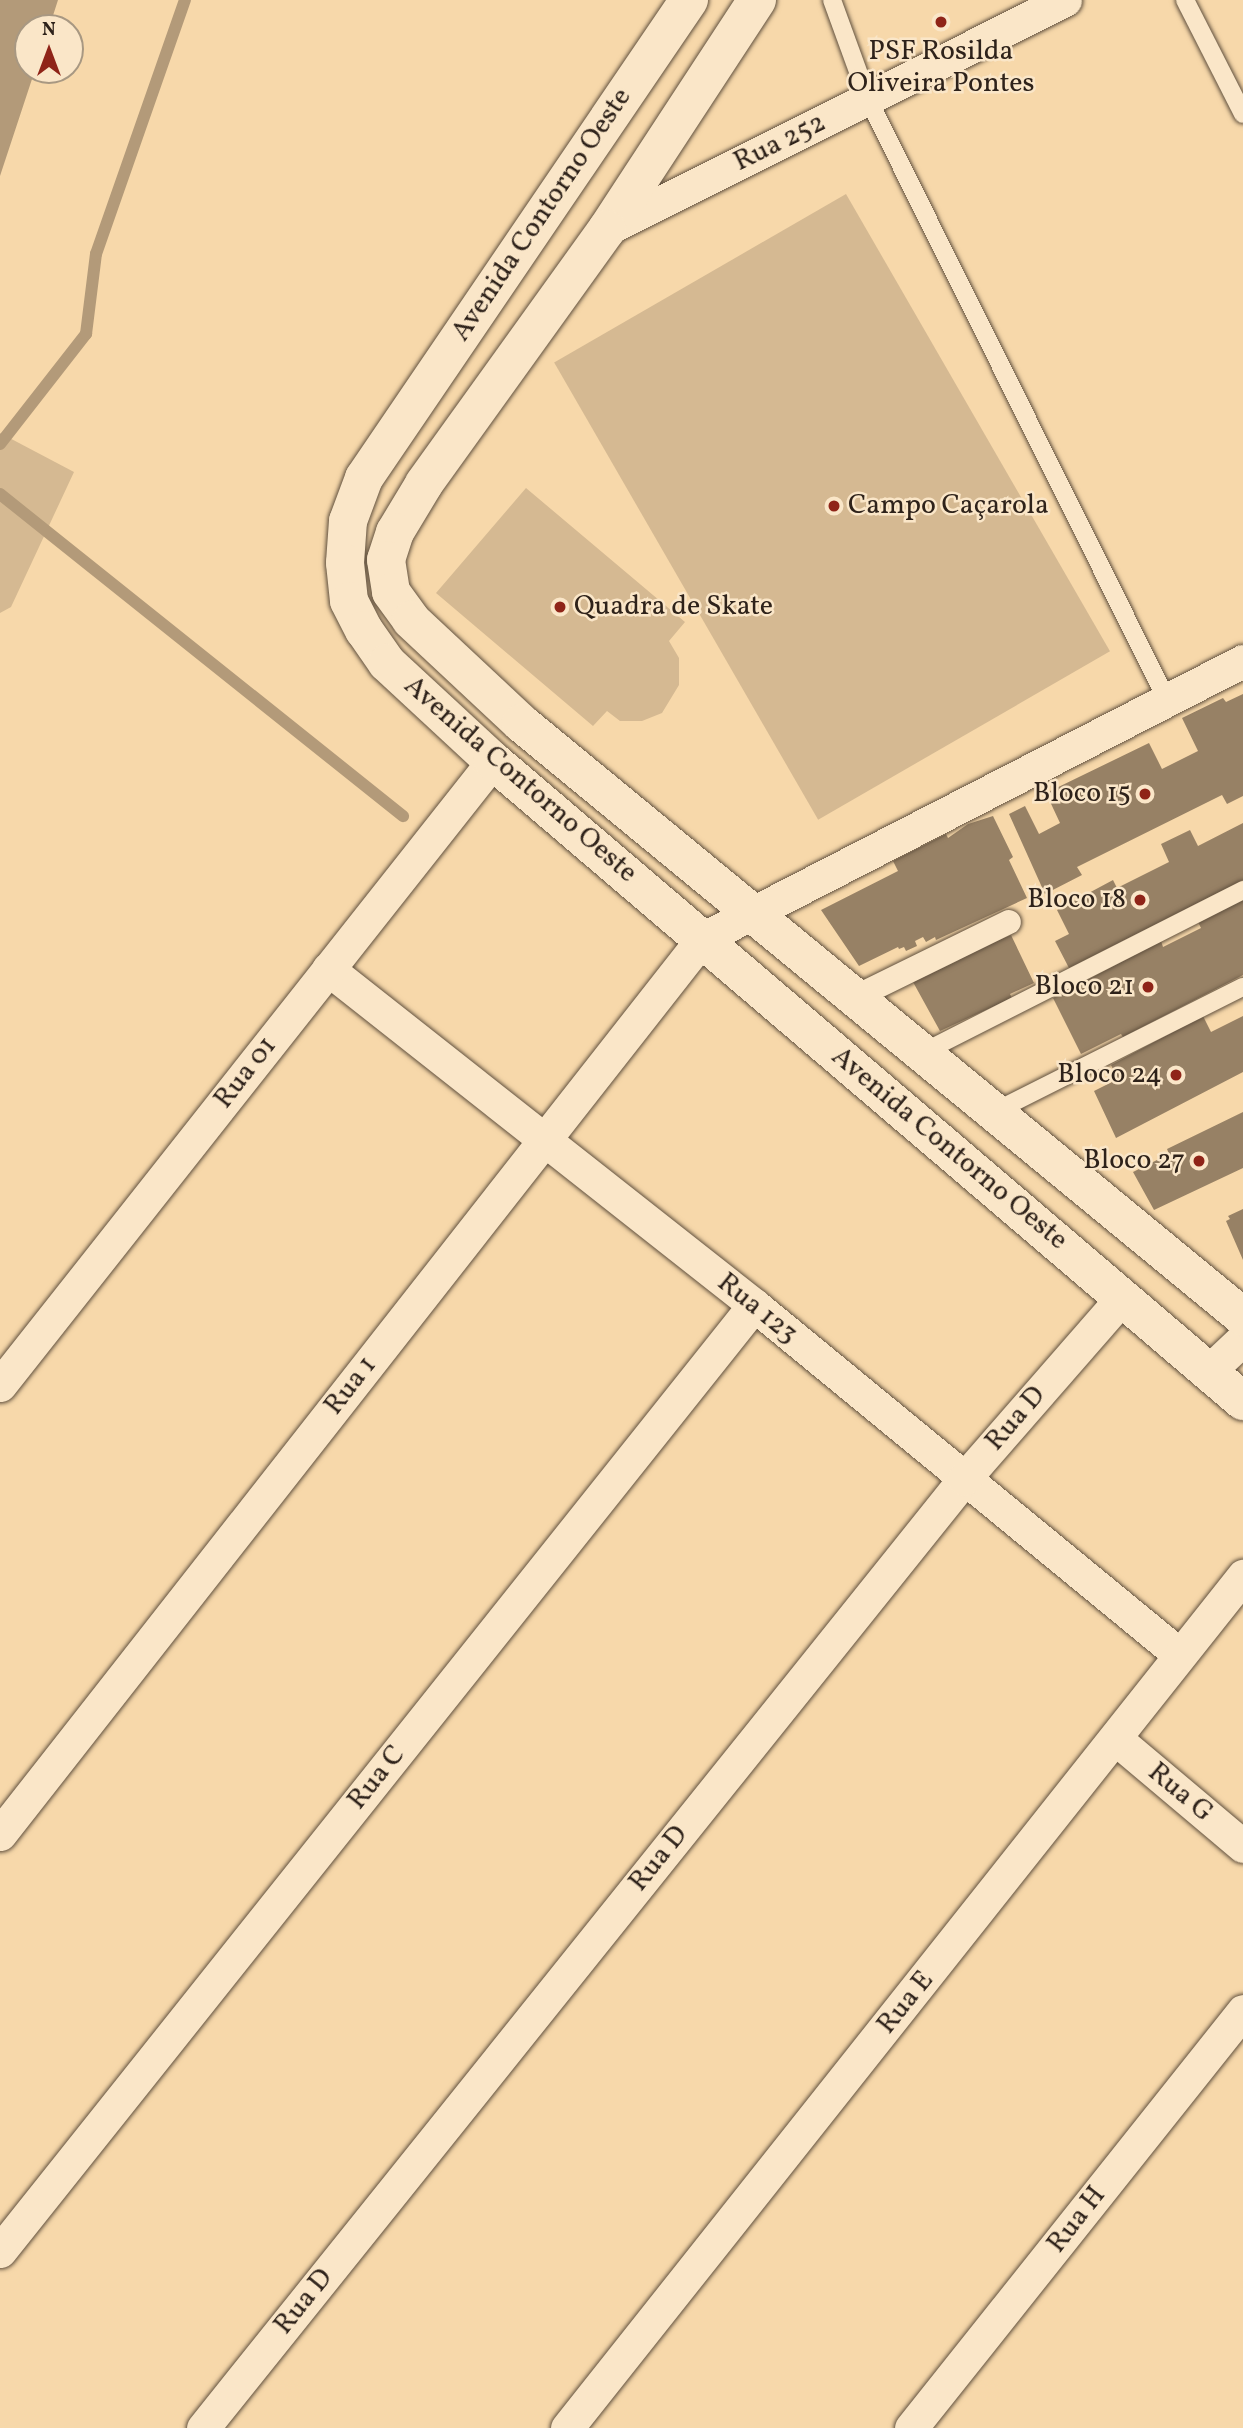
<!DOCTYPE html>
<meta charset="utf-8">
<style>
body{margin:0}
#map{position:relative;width:1243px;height:2428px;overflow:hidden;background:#f7d8aa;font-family:Vollkorn,serif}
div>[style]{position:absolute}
.green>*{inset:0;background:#d5b992;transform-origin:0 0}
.water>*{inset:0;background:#b39a79}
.stream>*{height:12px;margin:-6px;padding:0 6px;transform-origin:6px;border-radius:6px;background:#b39a79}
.building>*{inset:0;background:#978165}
.roads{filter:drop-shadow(0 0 2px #60503e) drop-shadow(0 0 2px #60503e)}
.service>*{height:18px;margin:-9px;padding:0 9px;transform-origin:9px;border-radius:9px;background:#fae6c8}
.pedestrian>*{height:24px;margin:-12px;padding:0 12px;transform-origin:12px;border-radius:12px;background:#fae6c8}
.minor>*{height:33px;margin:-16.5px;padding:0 16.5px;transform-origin:16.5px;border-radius:16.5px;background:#fae6c8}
.tertiary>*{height:38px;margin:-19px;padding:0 19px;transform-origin:19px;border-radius:19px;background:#fae6c8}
.dots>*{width:19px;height:19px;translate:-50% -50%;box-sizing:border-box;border:4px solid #fae6c8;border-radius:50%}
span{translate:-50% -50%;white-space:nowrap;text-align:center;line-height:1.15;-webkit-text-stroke:5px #fae6c8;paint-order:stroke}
.poi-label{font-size:28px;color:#2e221a}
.left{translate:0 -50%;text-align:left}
.right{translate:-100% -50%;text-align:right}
.street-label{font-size:28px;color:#2e221a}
.north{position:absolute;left:14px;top:14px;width:70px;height:70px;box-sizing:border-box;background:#fae6c8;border:2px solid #a89882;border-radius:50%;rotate:0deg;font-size:19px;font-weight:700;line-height:28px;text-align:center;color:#2e221a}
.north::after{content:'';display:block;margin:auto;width:24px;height:32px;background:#8f2418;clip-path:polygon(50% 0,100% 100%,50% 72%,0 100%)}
</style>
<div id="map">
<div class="green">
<i style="left:846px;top:194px;width:528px;height:337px;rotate:60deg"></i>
<i style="clip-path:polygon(0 433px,74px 472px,11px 607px,0 613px)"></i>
<i style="clip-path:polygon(526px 488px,685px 622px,669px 641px,679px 658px,679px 685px,662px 713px,642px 721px,620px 721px,607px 711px,593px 726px,436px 593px)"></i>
</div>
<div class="water">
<i style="clip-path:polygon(0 0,58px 0,49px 28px,28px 28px,28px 70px,35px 70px,0 176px)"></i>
</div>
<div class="stream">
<i style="left:0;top:444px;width:140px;rotate:-52deg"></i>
<i style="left:86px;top:334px;width:81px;rotate:-82.9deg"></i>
<i style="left:96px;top:254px;width:269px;rotate:-70.7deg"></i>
<i style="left:0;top:494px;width:516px;rotate:38.63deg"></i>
</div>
<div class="building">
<i style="clip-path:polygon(1243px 694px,1243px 796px,1227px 804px,1222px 795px,1077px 867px,1082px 875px,1045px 894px,1009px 814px,1025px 806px,1039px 834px,1060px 823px,1046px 793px,1149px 743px,1162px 769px,1198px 751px,1182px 718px,1223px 698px,1226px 702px)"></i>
<i style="clip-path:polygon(993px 816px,1013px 857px,1009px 860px,1027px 898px,936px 940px,935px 937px,926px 942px,923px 937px,915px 941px,917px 946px,906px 951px,904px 947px,899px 949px,898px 947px,859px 966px,821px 910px,898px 871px,893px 861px,946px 834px,948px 838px,968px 824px)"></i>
<i style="clip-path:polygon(1243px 823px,1243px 880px,1069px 968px,1055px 941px,1069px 934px,1057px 910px,1113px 880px,1117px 888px,1169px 862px,1161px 844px,1190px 830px,1198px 846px)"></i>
<i style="clip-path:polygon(1243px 899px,1243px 975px,1123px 1037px,1121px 1034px,1081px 1054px,1053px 998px,1161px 941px,1163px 947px,1201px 928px,1198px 922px)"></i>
<i style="clip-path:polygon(1011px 935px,1034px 983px,1010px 994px,1012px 998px,940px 1031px,913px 982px,959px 960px,958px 957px)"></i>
<i style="clip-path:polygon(1203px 1016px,1211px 1032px,1243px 1016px,1243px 1072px,1116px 1138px,1094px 1091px,1118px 1079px,1111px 1065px)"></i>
<i style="clip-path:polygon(1243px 1112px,1243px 1168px,1154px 1210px,1133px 1172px,1169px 1154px,1167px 1149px)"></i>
<i style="clip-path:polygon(1243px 1209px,1243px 1260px,1226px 1221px,1230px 1219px,1228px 1216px)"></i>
</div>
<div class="roads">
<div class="service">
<i style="left:832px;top:0;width:105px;rotate:70deg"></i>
<i style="left:868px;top:99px;width:671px;rotate:63.55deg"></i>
<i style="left:1185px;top:0;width:128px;rotate:63deg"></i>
<i style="left:924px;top:1052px;width:358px;rotate:-26.9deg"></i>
<i style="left:996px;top:1111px;width:276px;rotate:-26.7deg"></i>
</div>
<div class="pedestrian">
<i style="left:858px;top:996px;width:168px;rotate:-26.1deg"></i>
</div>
<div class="minor">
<i style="left:607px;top:229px;width:512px;rotate:-26.57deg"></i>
<i style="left:328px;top:969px;width:543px;rotate:38.26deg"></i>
<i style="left:754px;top:1305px;width:551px;rotate:39.41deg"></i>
<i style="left:1207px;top:1373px;width:50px;rotate:-43.4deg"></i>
<i style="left:0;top:1385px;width:795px;rotate:-51.69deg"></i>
<i style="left:1116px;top:1739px;width:166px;rotate:40.1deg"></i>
<i style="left:0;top:1834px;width:1137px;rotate:-51.89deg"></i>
<i style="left:702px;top:939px;width:608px;rotate:-27.2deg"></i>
<i style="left:0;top:2251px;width:1210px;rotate:-51.44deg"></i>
<i style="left:203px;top:2428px;width:1216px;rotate:-51.27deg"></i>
<i style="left:964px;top:1479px;width:242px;rotate:-48.9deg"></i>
<i style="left:567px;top:2428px;width:1088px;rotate:-51.57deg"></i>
<i style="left:911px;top:2428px;width:533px;rotate:-51.47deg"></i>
</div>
<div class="tertiary">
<i style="left:689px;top:0;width:578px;rotate:124.21deg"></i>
<i style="left:364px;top:478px;width:46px;rotate:110.4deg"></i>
<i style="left:348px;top:521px;width:42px;rotate:94.1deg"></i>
<i style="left:345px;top:563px;width:38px;rotate:84deg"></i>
<i style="left:349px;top:601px;width:33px;rotate:63deg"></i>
<i style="left:364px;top:630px;width:40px;rotate:55.1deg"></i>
<i style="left:387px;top:663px;width:144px;rotate:42.8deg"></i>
<i style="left:493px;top:761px;width:986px;rotate:40.48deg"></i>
<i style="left:757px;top:0;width:274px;rotate:123.2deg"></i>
<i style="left:607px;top:229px;width:314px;rotate:125.7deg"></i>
<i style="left:424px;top:484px;width:56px;rotate:121.1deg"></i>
<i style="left:395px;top:532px;width:29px;rotate:108deg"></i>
<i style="left:386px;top:560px;width:32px;rotate:81deg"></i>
<i style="left:391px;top:592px;width:34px;rotate:54deg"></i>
<i style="left:411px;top:620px;width:151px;rotate:43.1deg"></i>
<i style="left:521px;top:723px;width:935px;rotate:39.44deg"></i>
</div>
</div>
<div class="dots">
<i style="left:941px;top:22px;background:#8f2418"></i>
<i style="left:834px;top:506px;background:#8f2418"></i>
<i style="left:560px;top:607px;background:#8f2418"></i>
<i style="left:1145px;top:794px;background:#8f2418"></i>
<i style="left:1140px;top:900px;background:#8f2418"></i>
<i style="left:1148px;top:987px;background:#8f2418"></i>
<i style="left:1176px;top:1075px;background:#8f2418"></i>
<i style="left:1199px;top:1161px;background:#8f2418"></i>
</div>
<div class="poi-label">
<span style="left:941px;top:68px">PSF Rosilda<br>Oliveira Pontes</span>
<span class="left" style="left:848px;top:506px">Campo Caçarola</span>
<span class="left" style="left:574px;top:607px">Quadra de Skate</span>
<span class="right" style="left:1131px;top:794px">Bloco 15</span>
<span class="right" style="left:1126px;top:900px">Bloco 18</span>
<span class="right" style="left:1134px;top:987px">Bloco 21</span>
<span class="right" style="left:1162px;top:1075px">Bloco 24</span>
<span class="right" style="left:1185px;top:1161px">Bloco 27</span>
</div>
<div class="street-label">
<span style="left:780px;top:143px;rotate:-26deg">Rua 252</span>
<span style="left:542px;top:215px;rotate:-56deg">Avenida Contorno Oeste</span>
<span style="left:520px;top:780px;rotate:41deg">Avenida Contorno Oeste</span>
<span style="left:246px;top:1073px;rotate:-52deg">Rua 01</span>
<span style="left:949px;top:1149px;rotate:40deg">Avenida Contorno Oeste</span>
<span style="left:757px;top:1309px;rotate:39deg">Rua 123</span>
<span style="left:351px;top:1386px;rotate:-52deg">Rua 1</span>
<span style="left:1016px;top:1419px;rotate:-49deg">Rua D</span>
<span style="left:377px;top:1778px;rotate:-51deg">Rua C</span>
<span style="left:1180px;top:1793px;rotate:40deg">Rua G</span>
<span style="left:659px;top:1859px;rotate:-51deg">Rua D</span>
<span style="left:906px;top:2003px;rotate:-51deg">Rua E</span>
<span style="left:1077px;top:2220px;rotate:-52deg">Rua H</span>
<span style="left:304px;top:2302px;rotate:-51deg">Rua D</span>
</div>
<div class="north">N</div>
</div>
